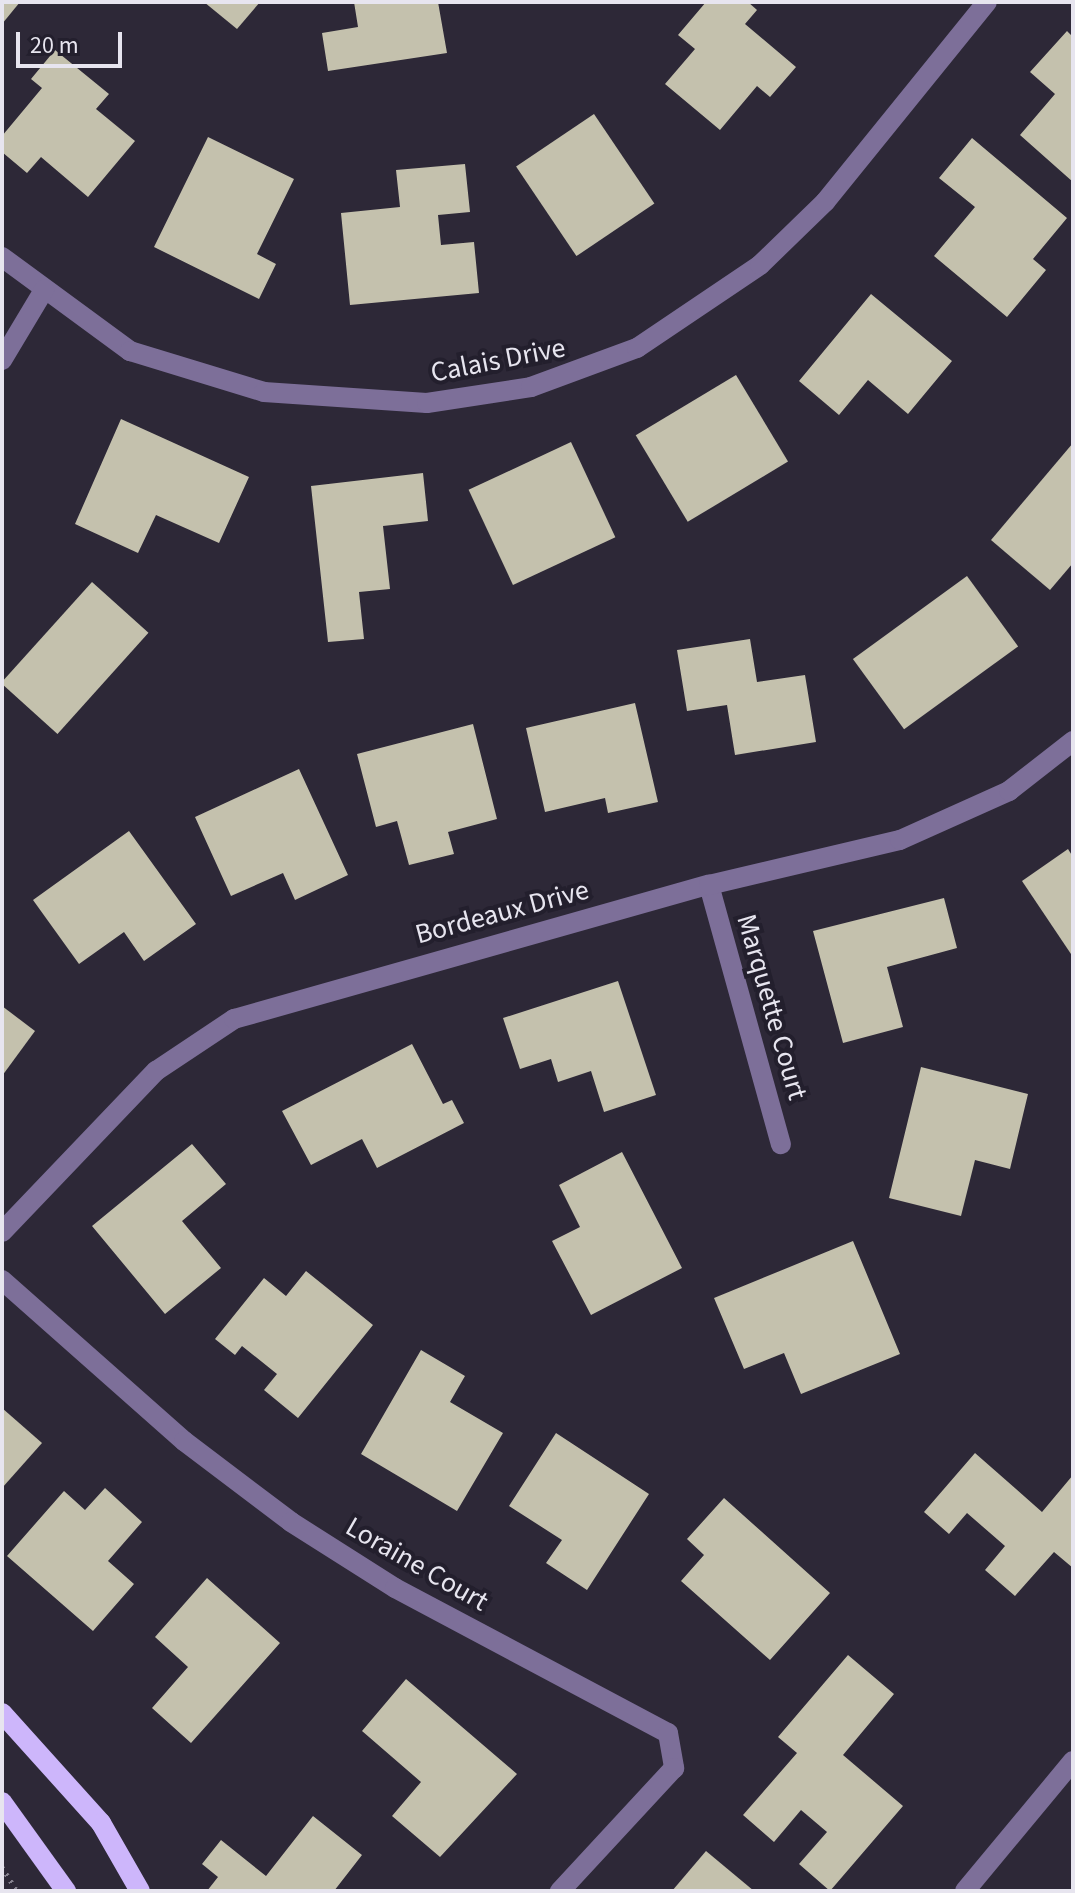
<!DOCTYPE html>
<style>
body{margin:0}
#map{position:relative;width:1075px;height:1893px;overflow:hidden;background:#2d2837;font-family:"Source Sans 3",sans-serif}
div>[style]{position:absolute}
.building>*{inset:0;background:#c4c1ad;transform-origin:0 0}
.path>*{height:5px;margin-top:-2.5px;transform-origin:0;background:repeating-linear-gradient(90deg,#84808d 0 2px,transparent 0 8px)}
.minor>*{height:20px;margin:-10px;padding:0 10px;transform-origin:10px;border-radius:10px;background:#7d6f99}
.major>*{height:20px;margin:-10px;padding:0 10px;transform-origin:10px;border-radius:10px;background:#cdb6fb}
span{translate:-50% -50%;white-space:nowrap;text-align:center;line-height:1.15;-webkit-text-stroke:8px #231f2d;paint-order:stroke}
.street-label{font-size:28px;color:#e7e5ef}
.frame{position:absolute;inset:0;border:4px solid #e7e5ef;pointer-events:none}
.scale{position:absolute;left:16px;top:32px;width:106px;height:36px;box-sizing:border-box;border:4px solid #e7e5ef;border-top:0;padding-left:10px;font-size:24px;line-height:28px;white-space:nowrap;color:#e7e5ef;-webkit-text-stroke:6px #231f2d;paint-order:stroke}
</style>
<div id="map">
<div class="building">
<i style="clip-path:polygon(2px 2px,20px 2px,2px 24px)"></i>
<i style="clip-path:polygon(204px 2px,260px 2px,237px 29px)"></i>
<i style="clip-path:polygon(354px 2px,438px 2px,447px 53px,328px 71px,322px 33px,358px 27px)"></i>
<i style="clip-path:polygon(706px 2px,748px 2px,757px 10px,745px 24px,796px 67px,770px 97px,757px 86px,720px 130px,665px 84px,695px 49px,678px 35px)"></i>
<i style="clip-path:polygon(1067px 31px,1073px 37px,1073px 182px,1020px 135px,1055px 94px,1030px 72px)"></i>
<i style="clip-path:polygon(55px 50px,109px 94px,96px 109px,135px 141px,88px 197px,41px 157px,27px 173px,2px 152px,2px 136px,42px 88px,31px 79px)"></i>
<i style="left:594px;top:114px;width:108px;height:94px;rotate:56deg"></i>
<i style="clip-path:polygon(208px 137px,294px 179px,257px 254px,276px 264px,259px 299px,154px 247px)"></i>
<i style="clip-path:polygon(972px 138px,1067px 218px,1033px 259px,1046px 270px,1007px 317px,934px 256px,975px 207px,939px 178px)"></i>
<i style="clip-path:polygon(465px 164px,470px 212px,438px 215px,441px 245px,474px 242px,479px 293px,350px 305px,341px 213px,400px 207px,396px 170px)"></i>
<i style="clip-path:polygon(871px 294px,952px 361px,908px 414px,868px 380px,839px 415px,799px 381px)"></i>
<i style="left:736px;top:375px;width:101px;height:117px;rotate:59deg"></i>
<i style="clip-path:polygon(121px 419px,249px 477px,219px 543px,156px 515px,138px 553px,75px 524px)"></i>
<i style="left:571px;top:442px;width:105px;height:113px;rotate:65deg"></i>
<i style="clip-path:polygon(1073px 443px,1073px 563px,1050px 590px,991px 540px)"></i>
<i style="clip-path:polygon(423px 473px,428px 521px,383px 526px,390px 589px,359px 592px,364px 639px,328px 642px,311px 486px)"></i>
<i style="left:967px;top:576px;width:87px;height:141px;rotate:54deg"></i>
<i style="left:92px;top:582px;width:76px;height:136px;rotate:42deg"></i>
<i style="clip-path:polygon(750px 639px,757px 682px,805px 675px,816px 742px,735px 755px,727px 705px,687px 711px,677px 650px)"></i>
<i style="clip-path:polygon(635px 703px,658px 802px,608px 813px,605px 798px,545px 812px,526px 728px)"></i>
<i style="clip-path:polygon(473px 724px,497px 819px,448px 832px,454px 854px,409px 865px,397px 821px,376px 827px,357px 754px)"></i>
<i style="clip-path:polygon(299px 769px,348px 875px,295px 900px,283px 873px,231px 896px,195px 817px)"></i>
<i style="clip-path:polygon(129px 831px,196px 924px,144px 961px,124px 932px,79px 964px,33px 900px)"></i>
<i style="clip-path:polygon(1068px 849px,1073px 857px,1073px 957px,1022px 881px)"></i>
<i style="clip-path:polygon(944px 898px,957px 948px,887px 967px,903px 1027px,843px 1043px,813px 931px)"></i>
<i style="clip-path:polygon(618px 981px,656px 1095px,604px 1112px,591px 1071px,558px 1082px,551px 1059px,520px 1069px,503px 1018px)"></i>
<i style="clip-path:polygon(2px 1006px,35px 1031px,2px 1076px)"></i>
<i style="clip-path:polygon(412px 1044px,443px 1104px,452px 1100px,464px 1123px,377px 1168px,362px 1139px,311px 1165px,282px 1111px)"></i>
<i style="clip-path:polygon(921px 1067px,1028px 1094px,1010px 1169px,975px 1160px,961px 1216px,889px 1198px)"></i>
<i style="clip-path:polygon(192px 1144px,226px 1184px,182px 1221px,221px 1268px,165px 1314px,92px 1226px)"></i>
<i style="clip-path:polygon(622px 1152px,682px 1268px,591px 1315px,552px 1241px,580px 1227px,559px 1185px)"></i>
<i style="clip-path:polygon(853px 1241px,900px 1354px,801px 1394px,784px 1353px,744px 1369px,714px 1298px)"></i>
<i style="clip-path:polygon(306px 1271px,373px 1325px,298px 1418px,264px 1390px,277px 1374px,242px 1346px,235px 1355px,215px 1339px,264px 1278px,286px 1296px)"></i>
<i style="clip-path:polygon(421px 1350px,465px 1376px,450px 1402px,503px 1433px,457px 1511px,361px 1454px)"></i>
<i style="clip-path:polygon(2px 1408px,42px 1443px,2px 1488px)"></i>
<i style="clip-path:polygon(556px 1433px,649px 1494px,587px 1590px,546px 1563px,562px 1540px,509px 1506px)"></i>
<i style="clip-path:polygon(975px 1453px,1042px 1512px,1073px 1475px,1073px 1568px,1054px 1552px,1015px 1596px,985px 1570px,1005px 1546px,967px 1513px,949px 1534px,924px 1512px)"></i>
<i style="clip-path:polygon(105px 1488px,142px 1522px,108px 1561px,134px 1584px,93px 1631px,7px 1556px,64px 1491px,85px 1510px)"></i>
<i style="clip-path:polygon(724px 1498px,830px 1593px,770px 1660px,681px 1581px,704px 1555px,687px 1539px)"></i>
<i style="clip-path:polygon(207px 1578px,280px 1643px,191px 1743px,152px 1708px,188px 1667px,155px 1637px)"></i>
<i style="clip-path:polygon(848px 1655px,894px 1694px,843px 1755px,903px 1806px,830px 1891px,799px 1864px,827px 1832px,801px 1810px,774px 1842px,743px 1815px,797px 1753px,778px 1737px)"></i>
<i style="clip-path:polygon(406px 1679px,517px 1774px,440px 1857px,392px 1816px,421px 1782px,362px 1731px)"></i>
<i style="clip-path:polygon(313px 1816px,362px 1855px,334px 1891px,207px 1891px,218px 1877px,202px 1864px,221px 1840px,266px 1876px)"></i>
<i style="clip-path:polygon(706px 1851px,754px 1891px,672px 1891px)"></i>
</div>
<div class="path">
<i style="left:2px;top:1867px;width:28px;rotate:58deg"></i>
</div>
<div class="minor">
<i style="left:2px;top:257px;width:159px;rotate:36.3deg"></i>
<i style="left:130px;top:351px;width:140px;rotate:17deg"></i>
<i style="left:264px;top:392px;width:163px;rotate:3.9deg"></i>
<i style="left:427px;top:403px;width:105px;rotate:-8.7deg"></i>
<i style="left:531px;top:387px;width:113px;rotate:-20.2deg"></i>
<i style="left:637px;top:348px;width:148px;rotate:-34deg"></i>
<i style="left:760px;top:265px;width:91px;rotate:-44.1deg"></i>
<i style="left:825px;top:202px;width:257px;rotate:-51deg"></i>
<i style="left:2px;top:360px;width:82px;rotate:-59deg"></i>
<i style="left:709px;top:885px;width:269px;rotate:74.5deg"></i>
<i style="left:2px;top:1232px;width:223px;rotate:-46.3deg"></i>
<i style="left:156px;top:1071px;width:94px;rotate:-33.7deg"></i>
<i style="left:234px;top:1019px;width:494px;rotate:-15.8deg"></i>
<i style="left:709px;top:885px;width:196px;rotate:-13.3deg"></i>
<i style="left:900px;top:840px;width:120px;rotate:-24.2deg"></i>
<i style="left:1009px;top:791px;width:81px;rotate:-38deg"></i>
<i style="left:2px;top:1280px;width:243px;rotate:41.5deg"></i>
<i style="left:184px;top:1441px;width:134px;rotate:37.1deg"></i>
<i style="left:291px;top:1522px;width:123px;rotate:32.4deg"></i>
<i style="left:395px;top:1588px;width:309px;rotate:28deg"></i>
<i style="left:668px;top:1733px;width:36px;rotate:80deg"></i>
<i style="left:674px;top:1768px;width:168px;rotate:132.8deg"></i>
<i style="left:965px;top:1891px;width:169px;rotate:-50.3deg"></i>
</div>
<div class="major">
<i style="left:2px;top:1713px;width:148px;rotate:48deg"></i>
<i style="left:101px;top:1823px;width:78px;rotate:60.2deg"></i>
<i style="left:2px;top:1802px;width:110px;rotate:54.3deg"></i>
</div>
<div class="street-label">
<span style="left:498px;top:360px;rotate:-11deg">Calais Drive</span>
<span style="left:502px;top:912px;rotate:-15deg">Bordeaux Drive</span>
<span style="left:772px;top:1007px;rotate:74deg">Marquette Court</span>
<span style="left:417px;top:1564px;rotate:30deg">Loraine Court</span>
</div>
<div class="frame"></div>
<div class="scale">20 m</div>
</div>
